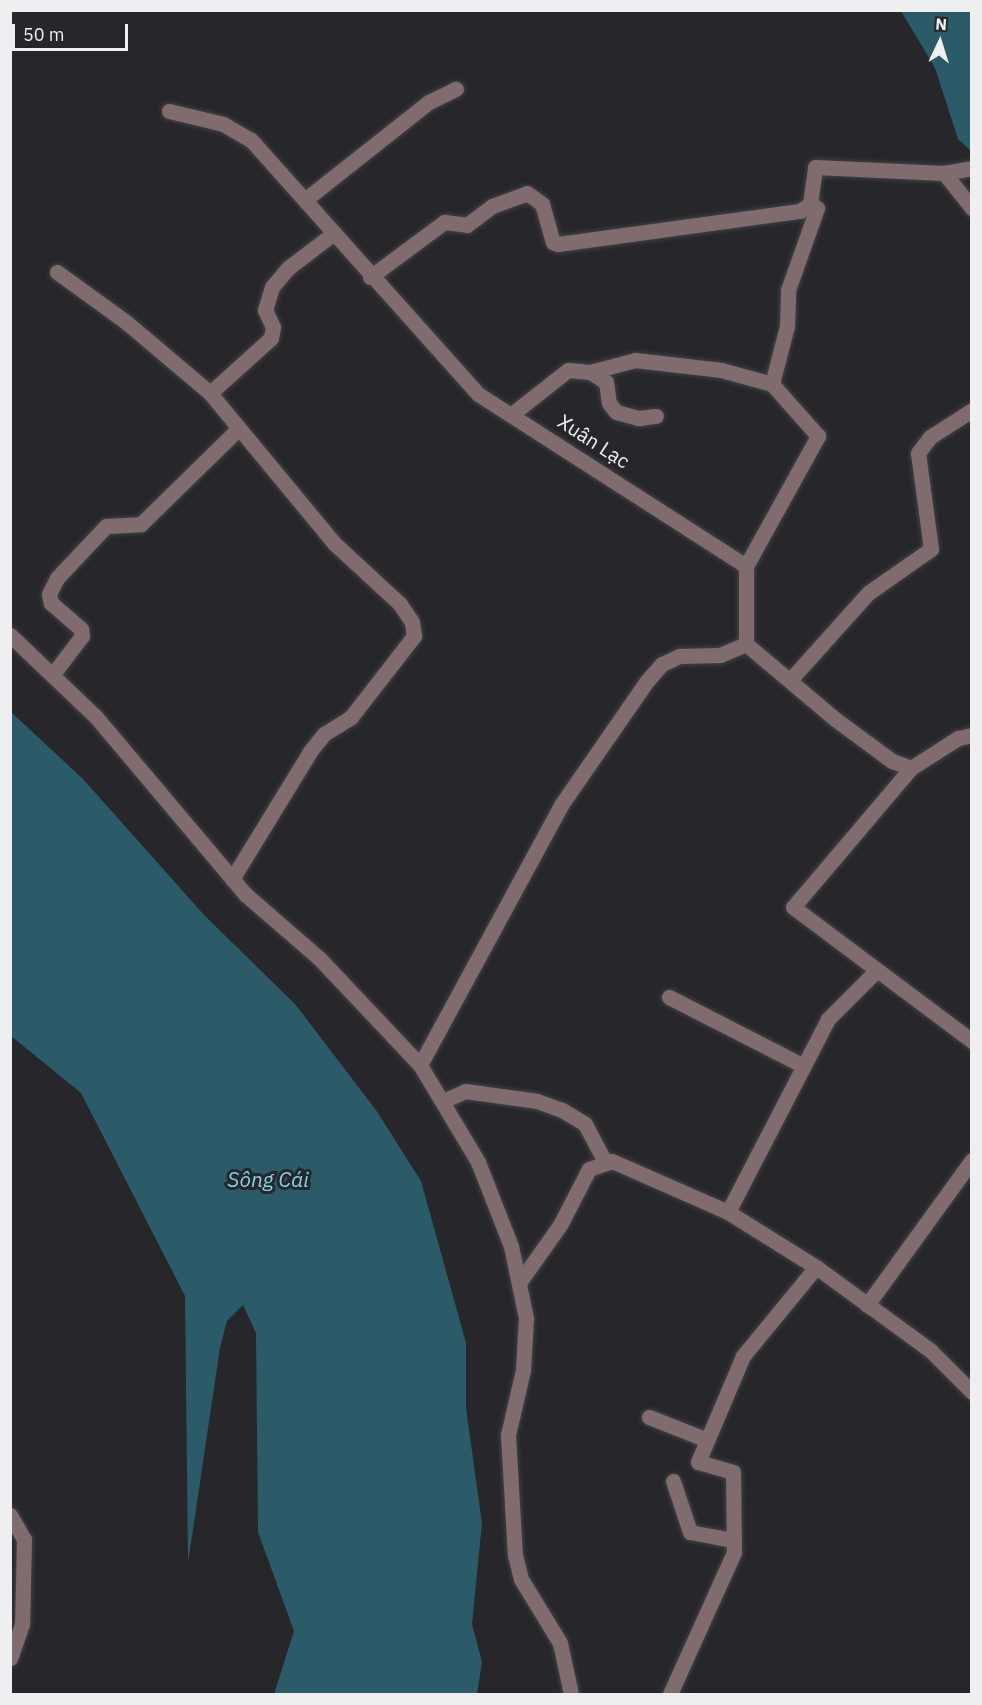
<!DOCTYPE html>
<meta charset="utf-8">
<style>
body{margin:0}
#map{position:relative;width:982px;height:1705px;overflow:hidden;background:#26262b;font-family:"IBM Plex Sans",sans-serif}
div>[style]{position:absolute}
.water>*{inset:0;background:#2b5a68}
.roads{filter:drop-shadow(0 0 2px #424247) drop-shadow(0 0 2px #424247)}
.minor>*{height:15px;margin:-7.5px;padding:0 7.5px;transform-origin:7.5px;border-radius:7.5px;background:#806c6f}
span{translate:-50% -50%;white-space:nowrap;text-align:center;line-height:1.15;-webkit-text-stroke:6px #26262b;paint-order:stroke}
.street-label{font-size:20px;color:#efeff2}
.water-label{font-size:21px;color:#82d3ec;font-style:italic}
.frame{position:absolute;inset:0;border:12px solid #efeff2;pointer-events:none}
.north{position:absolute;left:910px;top:12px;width:60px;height:60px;-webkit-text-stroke:4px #26262b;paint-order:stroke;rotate:4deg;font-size:16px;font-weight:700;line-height:24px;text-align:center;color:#efeff2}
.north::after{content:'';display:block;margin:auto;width:21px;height:27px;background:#efeff2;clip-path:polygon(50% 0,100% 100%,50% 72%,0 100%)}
.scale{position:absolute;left:12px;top:24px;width:116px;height:27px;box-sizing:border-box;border:3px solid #efeff2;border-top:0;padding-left:8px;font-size:18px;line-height:21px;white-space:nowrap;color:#efeff2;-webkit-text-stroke:4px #26262b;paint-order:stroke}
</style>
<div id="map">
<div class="water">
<i style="clip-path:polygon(901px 11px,971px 11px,971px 151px,958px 139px,935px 68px)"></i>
<i style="clip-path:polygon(11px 712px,83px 779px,205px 916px,295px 1004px,376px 1110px,421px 1181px,466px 1343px,466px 1408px,482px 1523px,472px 1624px,482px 1662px,477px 1694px,274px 1694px,294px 1631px,258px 1532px,256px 1333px,243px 1305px,227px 1321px,220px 1348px,188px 1563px,185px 1296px,81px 1093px,11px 1036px)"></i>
</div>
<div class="roads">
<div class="minor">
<i style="left:169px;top:111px;width:56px;rotate:13.5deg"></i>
<i style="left:223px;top:124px;width:32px;rotate:30deg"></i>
<i style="left:251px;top:140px;width:341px;rotate:48.2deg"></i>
<i style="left:478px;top:394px;width:318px;rotate:32.7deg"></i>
<i style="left:746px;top:566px;width:78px;rotate:90deg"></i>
<i style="left:746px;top:644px;width:116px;rotate:40.1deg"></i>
<i style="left:835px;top:719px;width:71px;rotate:36.4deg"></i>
<i style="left:892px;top:761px;width:20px;rotate:20deg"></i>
<i style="left:911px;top:768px;width:56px;rotate:-32.6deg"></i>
<i style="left:958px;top:738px;width:14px;rotate:-12deg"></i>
<i style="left:944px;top:173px;width:45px;rotate:51.3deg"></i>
<i style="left:306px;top:199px;width:157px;rotate:-38.3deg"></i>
<i style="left:429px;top:102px;width:30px;rotate:-26deg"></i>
<i style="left:57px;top:272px;width:85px;rotate:35.9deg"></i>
<i style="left:126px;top:322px;width:110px;rotate:40.2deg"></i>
<i style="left:370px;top:277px;width:92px;rotate:-36.6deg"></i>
<i style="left:444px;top:222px;width:23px;rotate:7deg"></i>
<i style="left:467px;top:225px;width:31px;rotate:-37deg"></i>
<i style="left:492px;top:206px;width:37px;rotate:-20deg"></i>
<i style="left:527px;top:193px;width:19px;rotate:36deg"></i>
<i style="left:542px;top:204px;width:40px;rotate:74deg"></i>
<i style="left:553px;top:242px;width:5px;rotate:22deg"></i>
<i style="left:558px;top:244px;width:244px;rotate:-7.8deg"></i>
<i style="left:800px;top:211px;width:12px;rotate:-35deg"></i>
<i style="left:810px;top:204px;width:37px;rotate:-82deg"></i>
<i style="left:815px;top:167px;width:129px;rotate:2.7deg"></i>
<i style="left:944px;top:173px;width:28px;rotate:-10deg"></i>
<i style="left:590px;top:372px;width:47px;rotate:-14.9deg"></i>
<i style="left:635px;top:360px;width:87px;rotate:6.6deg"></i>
<i style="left:721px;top:370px;width:53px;rotate:15.4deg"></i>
<i style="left:512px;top:414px;width:71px;rotate:-38.2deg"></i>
<i style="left:568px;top:370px;width:22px;rotate:5deg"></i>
<i style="left:590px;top:372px;width:19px;rotate:32deg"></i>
<i style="left:606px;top:382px;width:21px;rotate:82deg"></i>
<i style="left:609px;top:403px;width:11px;rotate:52deg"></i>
<i style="left:616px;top:412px;width:24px;rotate:15deg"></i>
<i style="left:639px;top:418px;width:17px;rotate:-7deg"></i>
<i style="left:746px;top:566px;width:149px;rotate:-61deg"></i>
<i style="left:818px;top:436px;width:69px;rotate:-131.5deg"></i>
<i style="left:772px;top:384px;width:60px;rotate:-75.5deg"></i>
<i style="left:787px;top:326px;width:36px;rotate:-88deg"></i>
<i style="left:788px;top:290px;width:87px;rotate:-70.5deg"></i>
<i style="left:817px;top:208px;width:8px;rotate:-150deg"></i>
<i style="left:10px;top:635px;width:119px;rotate:43.6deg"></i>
<i style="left:96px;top:717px;width:231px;rotate:49.9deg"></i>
<i style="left:245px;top:894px;width:99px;rotate:40.9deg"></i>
<i style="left:320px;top:959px;width:146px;rotate:46.7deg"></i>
<i style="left:420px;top:1065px;width:113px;rotate:59.1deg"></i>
<i style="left:478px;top:1162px;width:90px;rotate:68.6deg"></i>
<i style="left:511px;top:1246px;width:74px;rotate:78.2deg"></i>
<i style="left:526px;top:1318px;width:52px;rotate:93.3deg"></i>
<i style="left:523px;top:1370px;width:67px;rotate:103deg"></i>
<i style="left:508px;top:1435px;width:120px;rotate:86.7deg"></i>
<i style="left:515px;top:1555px;width:25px;rotate:76deg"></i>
<i style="left:521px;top:1579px;width:75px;rotate:58.6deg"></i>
<i style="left:560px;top:1643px;width:52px;rotate:77.8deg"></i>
<i style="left:53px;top:674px;width:48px;rotate:-52.7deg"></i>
<i style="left:82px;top:636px;width:7px;rotate:-98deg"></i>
<i style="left:81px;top:629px;width:40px;rotate:-139deg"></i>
<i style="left:51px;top:603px;width:9px;rotate:-103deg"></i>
<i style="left:49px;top:594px;width:18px;rotate:-63deg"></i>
<i style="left:57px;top:578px;width:71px;rotate:-46.7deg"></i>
<i style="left:106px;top:526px;width:35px;rotate:-3deg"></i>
<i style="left:141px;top:524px;width:136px;rotate:-44.4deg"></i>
<i style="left:790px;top:680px;width:117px;rotate:-48.1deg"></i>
<i style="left:868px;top:593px;width:77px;rotate:-34.9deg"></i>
<i style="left:931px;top:549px;width:97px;rotate:-97.7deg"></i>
<i style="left:918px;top:453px;width:20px;rotate:-53deg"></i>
<i style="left:930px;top:437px;width:50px;rotate:-32.7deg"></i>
<i style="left:911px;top:768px;width:182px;rotate:130.3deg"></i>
<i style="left:793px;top:907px;width:224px;rotate:36.8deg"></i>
<i style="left:232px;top:879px;width:151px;rotate:-58.5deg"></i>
<i style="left:311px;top:750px;width:21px;rotate:-51deg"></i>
<i style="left:324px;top:734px;width:32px;rotate:-32deg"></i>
<i style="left:351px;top:717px;width:103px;rotate:-52.1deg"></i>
<i style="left:414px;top:636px;width:14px;rotate:-98deg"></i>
<i style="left:412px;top:622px;width:22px;rotate:-124deg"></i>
<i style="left:400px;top:604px;width:90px;rotate:-137.3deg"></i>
<i style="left:334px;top:543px;width:195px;rotate:-129.6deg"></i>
<i style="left:210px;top:393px;width:82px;rotate:-42deg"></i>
<i style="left:271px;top:338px;width:11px;rotate:-80deg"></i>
<i style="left:273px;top:327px;width:19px;rotate:-115deg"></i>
<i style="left:265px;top:310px;width:24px;rotate:-73deg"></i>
<i style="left:272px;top:287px;width:25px;rotate:-50deg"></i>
<i style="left:288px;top:268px;width:58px;rotate:-37.3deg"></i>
<i style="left:669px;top:997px;width:149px;rotate:27.1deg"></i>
<i style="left:420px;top:1065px;width:296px;rotate:-61.5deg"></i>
<i style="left:561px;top:805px;width:151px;rotate:-55.3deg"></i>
<i style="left:647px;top:681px;width:23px;rotate:-49deg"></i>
<i style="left:662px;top:664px;width:19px;rotate:-25deg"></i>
<i style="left:679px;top:656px;width:41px;rotate:-1.4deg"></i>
<i style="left:720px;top:655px;width:28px;rotate:-23deg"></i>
<i style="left:443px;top:1101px;width:24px;rotate:-24deg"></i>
<i style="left:465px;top:1091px;width:73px;rotate:7.9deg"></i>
<i style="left:537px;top:1101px;width:27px;rotate:20deg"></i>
<i style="left:562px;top:1110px;width:27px;rotate:31deg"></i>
<i style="left:585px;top:1124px;width:41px;rotate:62.2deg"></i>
<i style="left:728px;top:1212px;width:217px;rotate:-62.6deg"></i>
<i style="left:828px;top:1019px;width:69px;rotate:-45deg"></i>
<i style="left:521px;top:1280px;width:67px;rotate:-54.7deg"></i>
<i style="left:560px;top:1225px;width:63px;rotate:-62.6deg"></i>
<i style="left:589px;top:1169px;width:24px;rotate:-19deg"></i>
<i style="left:612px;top:1161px;width:127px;rotate:23.7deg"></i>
<i style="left:728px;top:1212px;width:104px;rotate:32deg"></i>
<i style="left:816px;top:1267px;width:142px;rotate:36.1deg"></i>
<i style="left:931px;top:1351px;width:58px;rotate:45deg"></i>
<i style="left:867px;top:1305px;width:179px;rotate:-54.1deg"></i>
<i style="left:649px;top:1417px;width:62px;rotate:21.6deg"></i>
<i style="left:673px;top:1481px;width:54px;rotate:71.6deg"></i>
<i style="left:690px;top:1532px;width:44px;rotate:10.5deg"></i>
<i style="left:10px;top:1515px;width:28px;rotate:60deg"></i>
<i style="left:24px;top:1539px;width:85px;rotate:91.3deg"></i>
<i style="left:22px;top:1624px;width:36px;rotate:109deg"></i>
<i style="left:670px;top:1694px;width:156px;rotate:-65.7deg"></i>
<i style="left:734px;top:1552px;width:80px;rotate:-90.7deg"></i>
<i style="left:733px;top:1472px;width:36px;rotate:-164deg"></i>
<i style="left:698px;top:1462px;width:115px;rotate:-67deg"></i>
<i style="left:743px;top:1356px;width:115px;rotate:-50.6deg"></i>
</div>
</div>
<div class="street-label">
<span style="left:594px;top:441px;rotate:33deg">Xuân Lạc</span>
</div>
<div class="water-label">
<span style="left:268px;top:1179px">Sông Cái</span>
</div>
<div class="frame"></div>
<div class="north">N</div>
<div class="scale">50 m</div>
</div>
